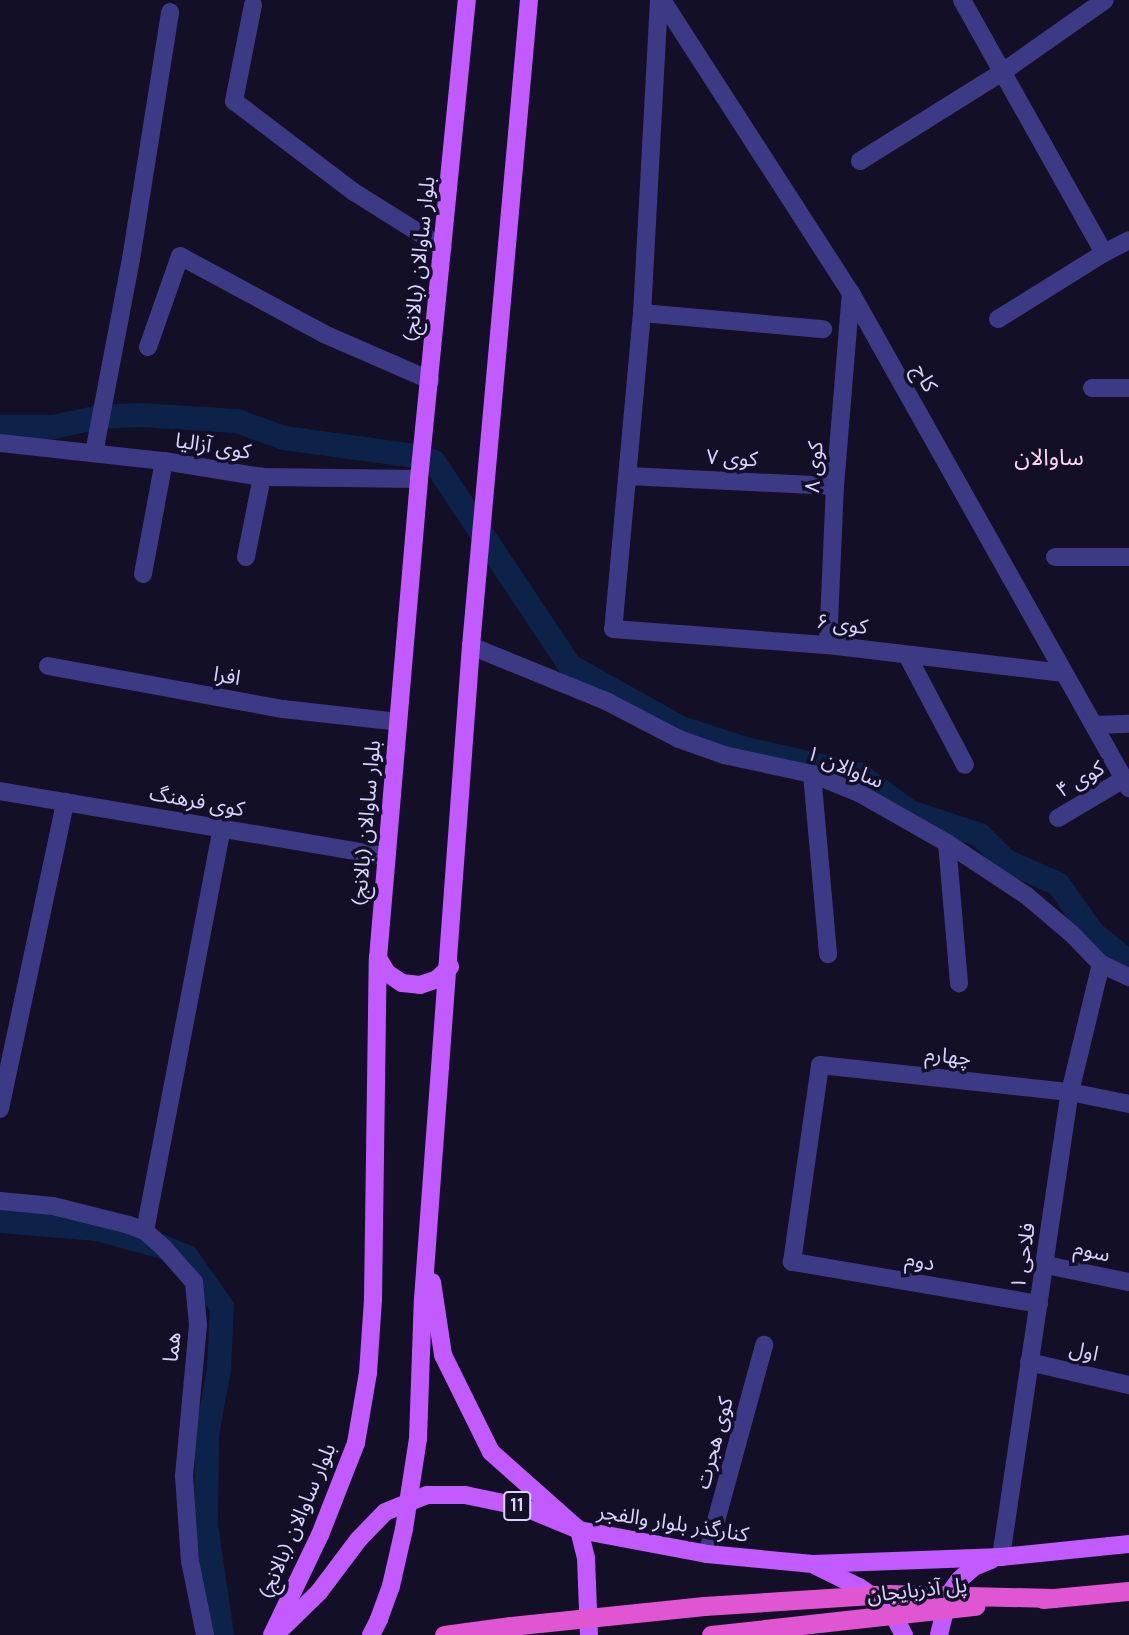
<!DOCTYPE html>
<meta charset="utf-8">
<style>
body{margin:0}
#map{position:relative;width:1129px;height:1635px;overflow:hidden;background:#130f26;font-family:Karla,"Noto Sans Arabic",sans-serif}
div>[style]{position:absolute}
.canal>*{height:24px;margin:-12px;padding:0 12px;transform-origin:12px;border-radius:12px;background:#0c2248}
.minor>*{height:18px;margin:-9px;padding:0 9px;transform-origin:9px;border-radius:9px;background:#3d3a85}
.primary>*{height:18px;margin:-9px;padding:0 9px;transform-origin:9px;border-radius:9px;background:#c25bff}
.trunk>*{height:19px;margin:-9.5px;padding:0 9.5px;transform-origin:9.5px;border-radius:9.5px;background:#e055d1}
.primary-bridge>*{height:18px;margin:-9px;padding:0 9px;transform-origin:9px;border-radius:9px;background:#c25bff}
.trunk-bridge>*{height:19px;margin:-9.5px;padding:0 9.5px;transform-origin:9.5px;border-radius:9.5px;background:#e055d1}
span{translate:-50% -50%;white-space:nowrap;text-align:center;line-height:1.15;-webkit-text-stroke:7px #130f26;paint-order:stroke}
.shield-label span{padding:2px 5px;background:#130f26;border:2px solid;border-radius:5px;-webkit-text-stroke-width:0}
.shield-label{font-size:19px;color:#d9d4ff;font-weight:700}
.street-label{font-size:21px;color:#d9d4ff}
.neighbourhood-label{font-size:23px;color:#ffd6f0}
</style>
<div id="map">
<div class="canal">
<i style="left:0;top:427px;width:53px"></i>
<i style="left:53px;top:427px;width:48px;rotate:-12deg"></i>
<i style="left:100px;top:417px;width:40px;rotate:-2.9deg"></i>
<i style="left:140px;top:415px;width:97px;rotate:3.5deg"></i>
<i style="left:237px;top:421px;width:50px;rotate:19.9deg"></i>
<i style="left:284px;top:438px;width:139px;rotate:7.8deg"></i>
<i style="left:422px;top:457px;width:13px;rotate:23deg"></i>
<i style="left:434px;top:462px;width:245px;rotate:56.3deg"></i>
<i style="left:570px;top:666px;width:127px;rotate:29.2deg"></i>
<i style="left:681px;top:728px;width:68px;rotate:17.9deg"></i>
<i style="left:746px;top:749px;width:115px;rotate:12.6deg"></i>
<i style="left:858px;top:774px;width:64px;rotate:36.2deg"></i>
<i style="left:910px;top:812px;width:74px;rotate:18.2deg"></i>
<i style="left:980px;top:835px;width:37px;rotate:45deg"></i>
<i style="left:1006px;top:861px;width:57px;rotate:23.9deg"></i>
<i style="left:1058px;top:884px;width:60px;rotate:54.5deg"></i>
<i style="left:1093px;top:933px;width:46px;rotate:38.9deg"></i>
<i style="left:0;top:1221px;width:97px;rotate:4.7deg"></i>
<i style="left:97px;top:1229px;width:68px;rotate:15.3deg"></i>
<i style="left:163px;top:1247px;width:26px;rotate:23deg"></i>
<i style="left:187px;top:1257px;width:61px;rotate:55deg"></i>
<i style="left:222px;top:1307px;width:62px;rotate:92.8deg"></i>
<i style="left:219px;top:1369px;width:67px;rotate:100.3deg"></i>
<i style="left:207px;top:1435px;width:90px;rotate:90.6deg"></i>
<i style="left:206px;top:1525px;width:111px;rotate:81.7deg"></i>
</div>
<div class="minor">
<i style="left:659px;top:0;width:313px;rotate:93.1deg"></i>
<i style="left:642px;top:313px;width:317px;rotate:95.2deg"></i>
<i style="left:613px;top:629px;width:216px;rotate:4.3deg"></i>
<i style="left:828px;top:645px;width:238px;rotate:6.8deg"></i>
<i style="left:662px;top:0;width:349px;rotate:57.2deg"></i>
<i style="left:851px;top:293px;width:568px;rotate:60.68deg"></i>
<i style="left:962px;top:0;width:290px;rotate:60.7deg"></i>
<i style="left:1104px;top:253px;width:28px;rotate:-27deg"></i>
<i style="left:253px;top:5px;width:98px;rotate:101.2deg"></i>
<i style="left:234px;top:101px;width:151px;rotate:37.2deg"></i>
<i style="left:354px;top:192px;width:105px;rotate:32.2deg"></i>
<i style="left:860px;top:161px;width:170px;rotate:-32deg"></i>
<i style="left:1004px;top:71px;width:123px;rotate:-35.1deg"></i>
<i style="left:642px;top:313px;width:182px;rotate:5.1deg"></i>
<i style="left:998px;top:319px;width:125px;rotate:-31.9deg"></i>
<i style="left:148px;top:347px;width:96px;rotate:-70.6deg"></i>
<i style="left:180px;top:256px;width:164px;rotate:28.4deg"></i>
<i style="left:324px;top:334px;width:116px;rotate:23.5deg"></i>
<i style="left:1092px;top:388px;width:37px"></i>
<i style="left:0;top:443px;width:165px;rotate:6.3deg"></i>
<i style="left:164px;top:461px;width:99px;rotate:9.3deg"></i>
<i style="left:262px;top:477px;width:157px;rotate:0.7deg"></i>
<i style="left:94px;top:453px;width:197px;rotate:-79.2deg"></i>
<i style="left:131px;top:259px;width:250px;rotate:-81deg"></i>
<i style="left:628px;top:476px;width:207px;rotate:2.8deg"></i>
<i style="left:246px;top:557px;width:82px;rotate:-78.7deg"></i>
<i style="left:1055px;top:557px;width:74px"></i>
<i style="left:143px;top:574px;width:115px;rotate:-79.5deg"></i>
<i style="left:828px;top:645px;width:159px;rotate:-87.5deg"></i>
<i style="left:835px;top:486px;width:194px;rotate:-85.3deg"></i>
<i style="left:471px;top:646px;width:148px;rotate:22.2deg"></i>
<i style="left:608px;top:702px;width:80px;rotate:27.5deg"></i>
<i style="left:679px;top:739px;width:48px;rotate:19.6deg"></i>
<i style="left:724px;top:755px;width:90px;rotate:12.2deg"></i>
<i style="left:812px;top:774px;width:51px;rotate:22deg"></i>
<i style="left:859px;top:793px;width:101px;rotate:29.6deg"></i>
<i style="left:947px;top:843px;width:96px;rotate:33.5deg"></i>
<i style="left:1027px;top:896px;width:59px;rotate:40.2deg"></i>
<i style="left:1072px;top:934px;width:42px;rotate:46deg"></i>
<i style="left:1101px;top:964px;width:31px;rotate:25deg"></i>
<i style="left:907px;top:655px;width:124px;rotate:62.2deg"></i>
<i style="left:48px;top:666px;width:239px;rotate:10.4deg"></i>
<i style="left:283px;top:709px;width:116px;rotate:6.4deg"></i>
<i style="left:1094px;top:725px;width:35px;rotate:-2deg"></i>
<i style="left:812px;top:774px;width:181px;rotate:84.9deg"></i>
<i style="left:0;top:791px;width:390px;rotate:9.6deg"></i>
<i style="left:1058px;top:818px;width:77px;rotate:-30.6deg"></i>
<i style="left:947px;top:843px;width:141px;rotate:85.1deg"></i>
<i style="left:0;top:1109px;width:314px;rotate:-78deg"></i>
<i style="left:0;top:1201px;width:53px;rotate:5.4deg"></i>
<i style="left:53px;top:1206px;width:78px;rotate:14deg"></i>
<i style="left:129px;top:1225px;width:17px;rotate:21deg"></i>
<i style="left:145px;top:1231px;width:24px;rotate:42deg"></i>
<i style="left:163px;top:1247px;width:47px;rotate:48.5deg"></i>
<i style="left:194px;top:1282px;width:43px;rotate:84.7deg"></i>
<i style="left:198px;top:1325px;width:152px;rotate:95.3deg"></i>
<i style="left:184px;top:1476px;width:85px;rotate:86deg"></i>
<i style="left:190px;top:1561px;width:76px;rotate:78.5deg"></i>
<i style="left:145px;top:1231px;width:410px;rotate:-79.2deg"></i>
<i style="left:1046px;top:1265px;width:85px;rotate:11.6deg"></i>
<i style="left:1039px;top:1304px;width:251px;rotate:-170.3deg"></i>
<i style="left:792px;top:1262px;width:199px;rotate:-81.9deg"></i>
<i style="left:820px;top:1065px;width:251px;rotate:6.2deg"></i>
<i style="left:1070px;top:1092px;width:60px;rotate:11.5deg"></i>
<i style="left:1029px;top:1362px;width:103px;rotate:13deg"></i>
<i style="left:707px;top:1554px;width:217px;rotate:-74.7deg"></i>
<i style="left:1001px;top:1557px;width:470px;rotate:-81.6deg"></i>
<i style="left:1070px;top:1092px;width:132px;rotate:-76.4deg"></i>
</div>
<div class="primary">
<i style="left:378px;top:958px;width:17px;rotate:59deg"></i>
<i style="left:387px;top:973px;width:18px;rotate:34deg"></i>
<i style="left:402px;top:983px;width:18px;rotate:6deg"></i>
<i style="left:420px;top:985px;width:18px;rotate:-19deg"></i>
<i style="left:437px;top:979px;width:18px;rotate:-43deg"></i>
<i style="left:432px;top:1282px;width:74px;rotate:81.4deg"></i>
<i style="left:443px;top:1355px;width:108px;rotate:63.7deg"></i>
<i style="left:491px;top:1452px;width:118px;rotate:41.6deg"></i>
<i style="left:579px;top:1530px;width:29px;rotate:76deg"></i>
<i style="left:586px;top:1558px;width:77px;rotate:87.8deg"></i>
<i style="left:423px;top:1299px;width:655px;rotate:-85.8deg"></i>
<i style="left:471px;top:646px;width:649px;rotate:-84.87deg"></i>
<i style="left:816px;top:1566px;width:48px;rotate:26deg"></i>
<i style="left:859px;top:1587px;width:36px;rotate:34deg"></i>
<i style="left:889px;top:1607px;width:32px;rotate:62deg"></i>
<i style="left:272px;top:1635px;width:111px;rotate:-64.4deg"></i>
<i style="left:320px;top:1535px;width:99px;rotate:-68.6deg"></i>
<i style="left:356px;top:1443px;width:71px;rotate:-80.3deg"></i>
<i style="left:368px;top:1373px;width:74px;rotate:-86.1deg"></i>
<i style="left:373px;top:1299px;width:341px;rotate:-89.2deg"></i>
<i style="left:378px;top:958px;width:481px;rotate:-85.1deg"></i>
<i style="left:419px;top:479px;width:481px;rotate:-84.3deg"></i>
<i style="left:275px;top:1635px;width:62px;rotate:-44.3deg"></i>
<i style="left:319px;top:1592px;width:66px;rotate:-53deg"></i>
<i style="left:359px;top:1539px;width:37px;rotate:-46deg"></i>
<i style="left:385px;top:1512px;width:45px;rotate:-22deg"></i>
<i style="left:427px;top:1495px;width:38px"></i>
<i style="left:465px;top:1495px;width:59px;rotate:11.7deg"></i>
<i style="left:523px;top:1507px;width:61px;rotate:22.3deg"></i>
<i style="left:579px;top:1530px;width:130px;rotate:10.6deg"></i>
<i style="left:707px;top:1554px;width:106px;rotate:5.4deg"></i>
<i style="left:813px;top:1564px;width:188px;rotate:-2.1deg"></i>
<i style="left:1001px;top:1557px;width:129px;rotate:-5.8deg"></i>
<i style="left:371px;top:1635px;width:18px;rotate:-63deg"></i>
<i style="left:939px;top:1635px;width:42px;rotate:-76.3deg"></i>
<i style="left:949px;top:1594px;width:17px;rotate:-54deg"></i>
<i style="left:959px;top:1580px;width:20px;rotate:-41deg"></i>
<i style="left:974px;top:1567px;width:18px;rotate:-22deg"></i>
</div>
<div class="trunk">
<i style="left:444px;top:1635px;width:68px;rotate:-7.7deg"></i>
</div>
<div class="primary-bridge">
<i style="left:379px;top:1619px;width:35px;rotate:-70deg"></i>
<i style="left:391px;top:1586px;width:58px;rotate:-77.2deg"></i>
<i style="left:404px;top:1529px;width:91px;rotate:-81.2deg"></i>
<i style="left:418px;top:1439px;width:140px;rotate:-88deg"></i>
</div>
<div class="trunk-bridge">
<i style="left:1043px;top:1599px;width:86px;rotate:-5.3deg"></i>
<i style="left:511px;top:1626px;width:194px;rotate:-5.9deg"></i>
<i style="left:704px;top:1606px;width:184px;rotate:-3.7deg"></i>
<i style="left:888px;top:1594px;width:166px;rotate:1.4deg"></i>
<i style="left:711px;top:1635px;width:266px;rotate:-6.3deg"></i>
</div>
<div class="shield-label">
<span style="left:517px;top:1506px">11</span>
</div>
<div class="street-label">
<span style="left:419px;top:259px;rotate:-84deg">بلوار ساوالان (بالانج)</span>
<span style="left:925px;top:378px;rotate:61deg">کاج</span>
<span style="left:213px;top:446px;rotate:9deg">کوی آزالیا</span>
<span style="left:732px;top:458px;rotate:3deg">کوی ۷</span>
<span style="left:814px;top:467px;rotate:-86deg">کوی ۸</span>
<span style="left:842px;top:624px;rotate:7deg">کوی ۶</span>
<span style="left:227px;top:676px;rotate:10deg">افرا</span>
<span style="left:845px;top:767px;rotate:22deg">ساوالان ۱</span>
<span style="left:1080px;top:779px;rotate:-30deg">کوی ۴</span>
<span style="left:197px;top:801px;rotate:10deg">کوی فرهنگ</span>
<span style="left:366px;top:823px;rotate:-85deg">بلوار ساوالان (بالانج)</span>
<span style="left:948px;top:1056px;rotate:6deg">چهارم</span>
<span style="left:1092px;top:1251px;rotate:12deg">سوم</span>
<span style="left:1023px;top:1256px;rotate:-81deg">فلاحی ۱</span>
<span style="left:920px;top:1261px;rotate:10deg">دوم</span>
<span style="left:172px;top:1347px;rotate:-84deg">هما</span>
<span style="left:1084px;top:1351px;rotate:13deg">اول</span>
<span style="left:714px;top:1443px;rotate:-75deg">کوی هجرت</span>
<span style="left:297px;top:1521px;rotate:-67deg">بلوار ساوالان (بالانج)</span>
<span style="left:673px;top:1523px;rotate:9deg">کنارگذر بلوار والفجر</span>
<span style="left:917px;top:1590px;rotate:-6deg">پل آذربایجان</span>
</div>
<div class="neighbourhood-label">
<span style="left:1049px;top:458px">ساوالان</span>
</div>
</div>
